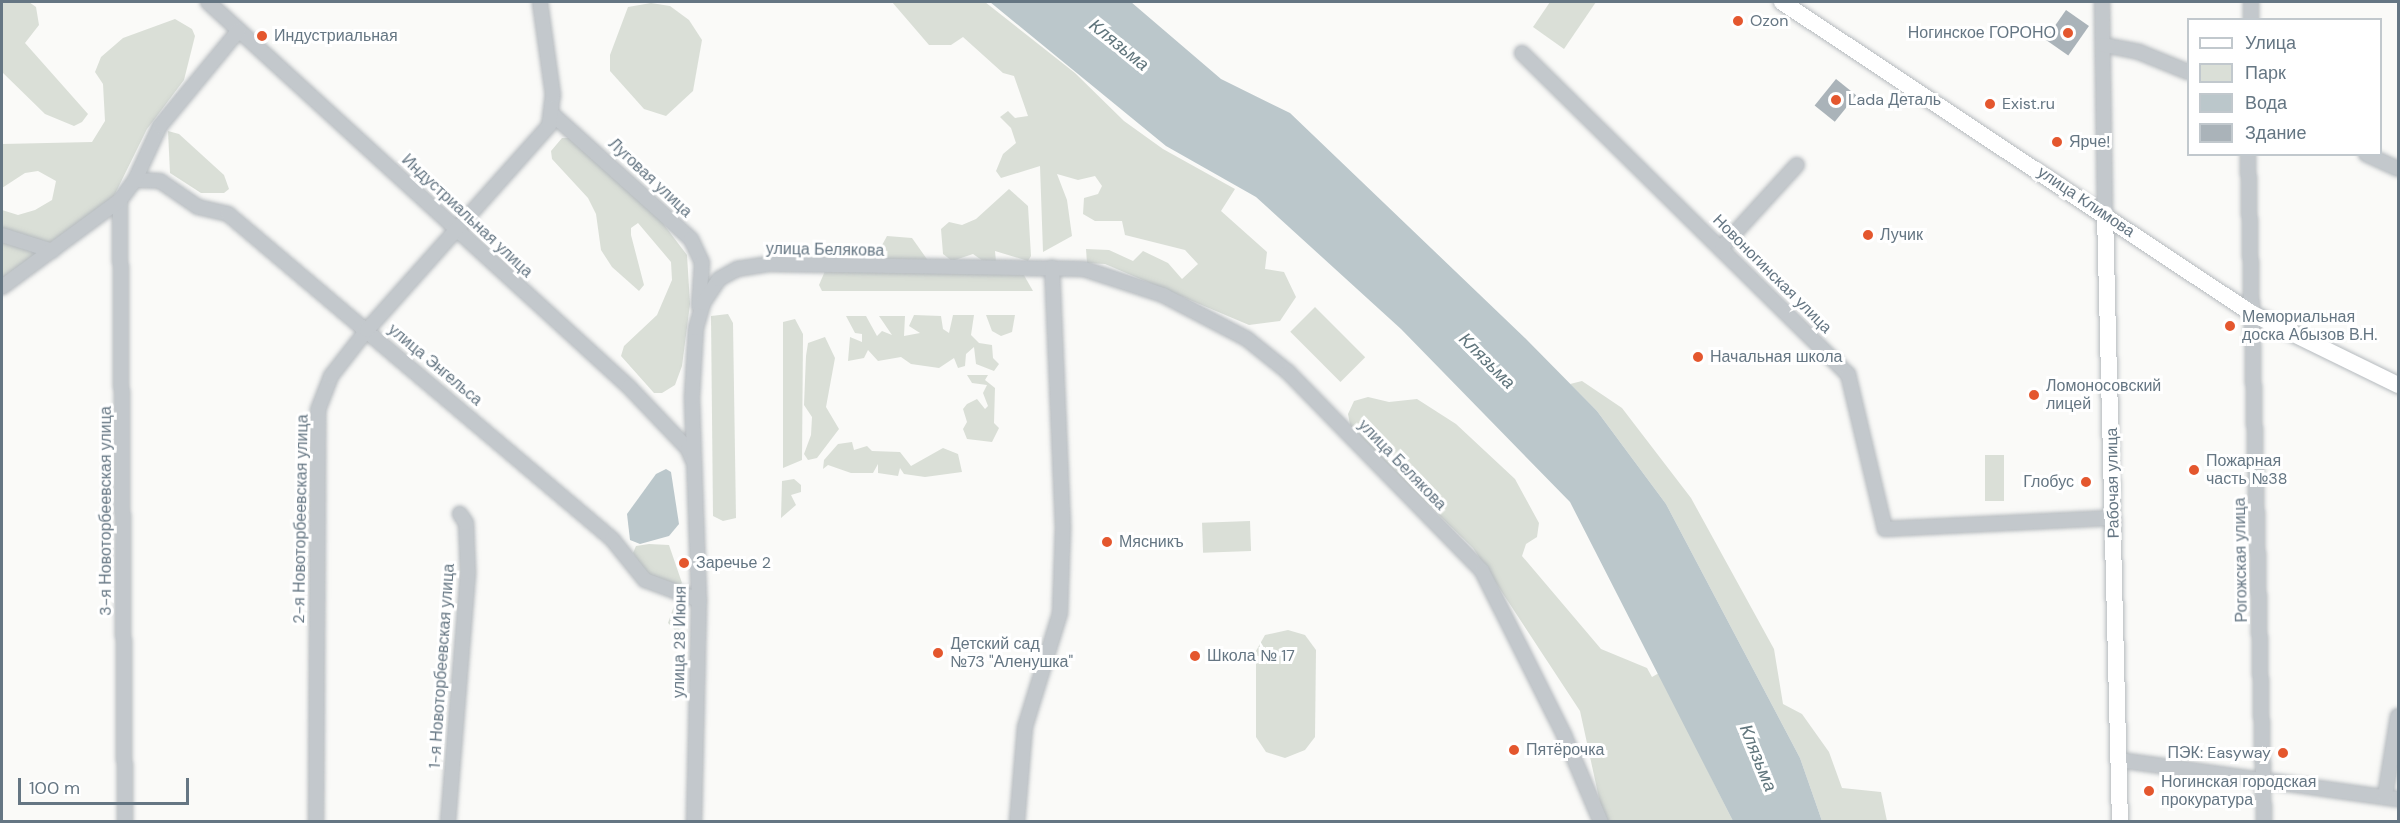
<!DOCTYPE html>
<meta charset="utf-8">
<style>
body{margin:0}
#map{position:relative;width:2400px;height:823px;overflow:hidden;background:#fafaf8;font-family:"DM Sans",sans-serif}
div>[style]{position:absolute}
.green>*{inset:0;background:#dadfd7;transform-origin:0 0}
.water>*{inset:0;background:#bbc7cb}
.building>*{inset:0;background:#aab3b9;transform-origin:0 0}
.roads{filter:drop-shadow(0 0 2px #b5babe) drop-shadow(0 0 2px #b5babe)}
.minor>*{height:14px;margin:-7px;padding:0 7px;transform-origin:7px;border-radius:7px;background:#c3c8cc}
.major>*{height:16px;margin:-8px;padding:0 8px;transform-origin:8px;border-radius:8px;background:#fff}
.dots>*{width:16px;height:16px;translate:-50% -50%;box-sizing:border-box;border:3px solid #fff;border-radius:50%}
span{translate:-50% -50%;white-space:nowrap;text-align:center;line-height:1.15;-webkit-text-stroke:6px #fff;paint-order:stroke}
.poi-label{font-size:16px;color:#657683}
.left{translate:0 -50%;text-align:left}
.right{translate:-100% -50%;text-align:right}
.street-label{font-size:16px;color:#657683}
.water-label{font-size:18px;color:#60757c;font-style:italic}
.frame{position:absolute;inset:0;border:3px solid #657683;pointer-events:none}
.legend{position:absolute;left:2187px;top:18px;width:195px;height:138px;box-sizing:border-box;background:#fff;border:2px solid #c1c8cd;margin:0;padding:8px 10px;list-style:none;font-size:18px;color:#657683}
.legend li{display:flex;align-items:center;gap:12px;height:30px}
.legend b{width:30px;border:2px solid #c1c8cd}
.scale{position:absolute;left:18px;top:778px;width:171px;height:27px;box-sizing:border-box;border:3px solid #657683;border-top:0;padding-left:8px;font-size:18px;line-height:21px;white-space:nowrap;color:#657683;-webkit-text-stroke:4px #fff;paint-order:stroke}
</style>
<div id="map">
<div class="green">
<i style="clip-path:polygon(2px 2px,29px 2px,36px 7px,39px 25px,25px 43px,88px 114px,82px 122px,74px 126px,45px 114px,2px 72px)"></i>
<i style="clip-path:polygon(892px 2px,985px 2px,1075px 73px,1124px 121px,1163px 149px,1235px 189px,1221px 211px,1267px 252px,1265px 269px,1284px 272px,1296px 297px,1280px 321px,1249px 325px,1105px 264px,1087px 263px,1086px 249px,1109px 250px,1133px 261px,1143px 251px,1168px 263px,1182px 279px,1198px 264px,1185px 250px,1125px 235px,1122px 221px,1095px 221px,1083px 214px,1084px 198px,1098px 194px,1102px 186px,1095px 176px,1078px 180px,1057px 174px,1067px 200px,1072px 236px,1043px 252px,1040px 166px,1001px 178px,996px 171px,1003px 154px,1016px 143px,1011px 128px,1000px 117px,1008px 111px,1015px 118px,1028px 116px,1014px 76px,1003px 73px,963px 37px,951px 45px,929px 45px)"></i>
<i style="clip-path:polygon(1550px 2px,1596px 2px,1564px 49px,1533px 27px)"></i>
<i style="clip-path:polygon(651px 3px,670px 6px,689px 20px,702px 40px,693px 91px,666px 116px,644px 109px,610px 71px,610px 55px,628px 7px)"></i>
<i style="clip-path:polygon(175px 19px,192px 29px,195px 36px,184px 80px,147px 129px,113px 198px,47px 246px,2px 231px,2px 210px,18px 215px,35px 210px,52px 200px,56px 181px,38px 171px,25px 173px,2px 188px,2px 144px,92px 142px,105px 121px,103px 84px,95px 72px,101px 57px,123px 38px)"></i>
<i style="clip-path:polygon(168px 131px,179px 134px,224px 175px,229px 189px,224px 193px,201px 193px,170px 173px)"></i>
<i style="clip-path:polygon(562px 138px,573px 138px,649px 205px,687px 255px,690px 304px,682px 366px,675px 385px,662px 393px,654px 393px,621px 356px,624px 346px,657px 315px,672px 280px,671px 262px,638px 223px,631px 228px,631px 235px,644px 285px,639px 291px,612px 267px,601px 250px,596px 214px,588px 198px,552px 159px,551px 151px)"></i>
<i style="clip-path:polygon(1009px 189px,1028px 206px,1031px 256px,1028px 261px,995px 251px,996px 262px,983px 261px,973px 254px,952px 261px,943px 254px,941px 229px,949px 222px,962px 225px,976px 219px)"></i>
<i style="clip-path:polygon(887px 236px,912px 238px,929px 262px,875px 258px)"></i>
<i style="clip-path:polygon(2px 239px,40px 254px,2px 282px)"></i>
<i style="clip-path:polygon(1021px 270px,1033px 291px,822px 291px,819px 285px,825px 271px)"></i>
<i style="left:1315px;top:307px;width:71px;height:35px;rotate:45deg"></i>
<i style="clip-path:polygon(728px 314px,733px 323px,736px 518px,723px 521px,713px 516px,711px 316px)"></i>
<i style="clip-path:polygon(914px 315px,941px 316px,943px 329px,949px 333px,953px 315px,974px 315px,971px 335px,979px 343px,992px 345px,993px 358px,999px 364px,994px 371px,976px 364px,974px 347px,966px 354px,965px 366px,958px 368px,954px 358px,939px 368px,911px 364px,901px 357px,878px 361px,868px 350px,864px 358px,848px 361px,850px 337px,862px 342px,862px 334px,855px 333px,846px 316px,866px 316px,877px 336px,882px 331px,892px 335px,879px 316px,905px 316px,904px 336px,920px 333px,909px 326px)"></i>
<i style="clip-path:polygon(986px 315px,1015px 315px,1012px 332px,1001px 336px,992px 331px)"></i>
<i style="clip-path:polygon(795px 319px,803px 334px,802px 460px,783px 468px,783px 322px)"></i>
<i style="clip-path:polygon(825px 337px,835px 358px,826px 407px,839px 429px,817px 458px,808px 460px,804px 454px,811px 435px,812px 417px,804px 405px,806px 356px,808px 343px)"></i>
<i style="clip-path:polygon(967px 375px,988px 375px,985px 380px,995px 388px,994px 423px,999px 428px,992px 442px,967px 439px,963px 429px,967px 422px,963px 409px,967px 404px,977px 399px,985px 409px,988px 406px,983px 393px,987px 385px,972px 383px)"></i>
<i style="clip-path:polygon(1582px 381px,1622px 408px,1691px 498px,1774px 649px,1783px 704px,1802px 714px,1829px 752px,1842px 788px,1881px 792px,1887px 821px,1822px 821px,1800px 758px,1666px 504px,1597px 411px,1570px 384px)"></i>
<i style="clip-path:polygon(1368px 397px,1389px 402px,1417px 399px,1456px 424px,1515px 479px,1539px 523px,1537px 537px,1526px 544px,1522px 556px,1601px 649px,1647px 668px,1652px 677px,1659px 673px,1733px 821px,1604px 821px,1580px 711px,1473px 548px,1351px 430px,1348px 414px,1354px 401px)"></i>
<i style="clip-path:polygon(852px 442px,854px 450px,867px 446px,872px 451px,900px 452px,911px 466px,943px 448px,958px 454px,962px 472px,925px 477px,904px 474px,900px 468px,898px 476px,878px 473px,878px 464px,873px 473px,851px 473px,828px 465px,823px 469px,824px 460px,838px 444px)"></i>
<i style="left:1985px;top:455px;width:19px;height:46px"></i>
<i style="clip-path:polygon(794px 479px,801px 485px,801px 492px,791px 495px,796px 505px,781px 518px,782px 481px)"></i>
<i style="left:1250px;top:521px;width:30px;height:48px;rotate:88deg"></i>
<i style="clip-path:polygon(649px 544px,669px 545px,682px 583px,677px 587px,653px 579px,642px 567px,633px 553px,636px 546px)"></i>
<i style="clip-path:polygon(674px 606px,683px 620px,680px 635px,668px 623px)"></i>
<i style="clip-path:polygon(1288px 630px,1305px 635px,1316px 650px,1315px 737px,1305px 750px,1285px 758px,1266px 752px,1256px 737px,1256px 651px,1265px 635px)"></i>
</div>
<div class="water">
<i style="clip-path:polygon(990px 2px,1131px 2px,1221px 79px,1290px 113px,1526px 339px,1597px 411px,1666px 504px,1800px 758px,1822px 821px,1733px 821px,1570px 502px,1401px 329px,1256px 197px,1166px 146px)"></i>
<i style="clip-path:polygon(666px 469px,671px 472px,679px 524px,669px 536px,640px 544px,630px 540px,627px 514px,656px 474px)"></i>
</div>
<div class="building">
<i style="left:2066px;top:10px;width:28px;height:36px;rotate:35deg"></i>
<i style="left:1836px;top:79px;width:26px;height:34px;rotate:39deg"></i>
</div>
<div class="roads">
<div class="minor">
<i style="left:208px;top:2px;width:570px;rotate:42.44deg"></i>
<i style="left:629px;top:387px;width:86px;rotate:46.4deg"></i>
<i style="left:688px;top:449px;width:11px;rotate:68deg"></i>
<i style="left:2102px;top:2px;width:212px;rotate:89.2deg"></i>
<i style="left:2251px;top:2px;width:18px;rotate:90deg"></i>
<i style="left:2104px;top:45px;width:36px;rotate:11deg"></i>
<i style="left:2139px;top:52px;width:53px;rotate:22.2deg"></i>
<i style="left:1522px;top:53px;width:458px;rotate:44.6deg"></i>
<i style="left:1848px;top:374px;width:159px;rotate:76.6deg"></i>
<i style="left:1885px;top:529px;width:229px;rotate:-2.8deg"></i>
<i style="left:551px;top:113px;width:188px;rotate:42deg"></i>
<i style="left:691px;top:239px;width:26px;rotate:65deg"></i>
<i style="left:702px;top:263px;width:43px;rotate:94deg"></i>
<i style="left:2248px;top:154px;width:668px;rotate:88.63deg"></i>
<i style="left:2366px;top:154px;width:35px;rotate:25deg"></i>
<i style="left:135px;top:180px;width:25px;rotate:2deg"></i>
<i style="left:160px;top:181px;width:46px;rotate:34.4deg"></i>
<i style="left:198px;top:207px;width:31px;rotate:13deg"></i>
<i style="left:228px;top:214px;width:503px;rotate:40.24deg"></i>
<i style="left:612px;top:539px;width:53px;rotate:51.2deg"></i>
<i style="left:645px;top:580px;width:58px;rotate:20.3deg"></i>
<i style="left:120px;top:200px;width:622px;rotate:89.54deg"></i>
<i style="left:2px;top:235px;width:53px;rotate:17.4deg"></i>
<i style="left:1722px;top:247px;width:111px;rotate:-47.6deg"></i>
<i style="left:2px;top:287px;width:147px;rotate:-36.4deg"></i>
<i style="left:120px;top:200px;width:25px;rotate:-53deg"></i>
<i style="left:135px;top:180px;width:60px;rotate:-65.2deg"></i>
<i style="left:160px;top:126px;width:124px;rotate:-50.5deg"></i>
<i style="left:2119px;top:760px;width:282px;rotate:8deg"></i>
<i style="left:2385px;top:796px;width:81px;rotate:-80.8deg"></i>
<i style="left:316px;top:822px;width:412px;rotate:-89.7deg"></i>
<i style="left:318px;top:410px;width:36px;rotate:-69deg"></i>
<i style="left:331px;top:376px;width:58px;rotate:-52deg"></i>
<i style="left:367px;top:330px;width:273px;rotate:-48.3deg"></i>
<i style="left:549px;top:126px;width:31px;rotate:-83deg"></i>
<i style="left:553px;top:95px;width:94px;rotate:-98deg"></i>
<i style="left:448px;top:822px;width:251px;rotate:-85.4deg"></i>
<i style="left:468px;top:572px;width:49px;rotate:-92.3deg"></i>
<i style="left:466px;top:523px;width:11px;rotate:-124deg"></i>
<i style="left:694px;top:822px;width:222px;rotate:-88.7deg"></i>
<i style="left:699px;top:600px;width:203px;rotate:-92deg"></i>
<i style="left:692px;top:397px;width:69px;rotate:-86.7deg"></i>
<i style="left:696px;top:328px;width:26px;rotate:-74deg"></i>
<i style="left:703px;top:303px;width:29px;rotate:-56deg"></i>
<i style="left:719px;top:279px;width:21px;rotate:-29deg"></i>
<i style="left:737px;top:269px;width:33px;rotate:-9deg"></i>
<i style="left:770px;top:264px;width:314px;rotate:0.9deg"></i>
<i style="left:1084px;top:269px;width:83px;rotate:18.2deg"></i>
<i style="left:1163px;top:295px;width:95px;rotate:27.6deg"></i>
<i style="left:1247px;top:339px;width:53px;rotate:38.8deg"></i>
<i style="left:1288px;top:372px;width:278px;rotate:45.7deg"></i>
<i style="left:1482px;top:571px;width:183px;rotate:63.4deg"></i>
<i style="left:1564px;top:735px;width:95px;rotate:67deg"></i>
<i style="left:1017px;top:822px;width:95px;rotate:-85.2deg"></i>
<i style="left:1025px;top:727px;width:119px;rotate:-72.9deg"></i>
<i style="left:1060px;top:613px;width:85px;rotate:-88deg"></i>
<i style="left:1063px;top:528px;width:261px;rotate:-92.4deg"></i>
</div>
<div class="major">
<i style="left:1782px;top:2px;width:563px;rotate:33.55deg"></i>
<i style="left:2251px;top:313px;width:164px;rotate:26.1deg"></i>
<i style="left:2105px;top:214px;width:608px;rotate:88.59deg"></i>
</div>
</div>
<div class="dots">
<i style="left:1738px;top:21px;background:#e4572e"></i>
<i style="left:2068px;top:33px;background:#e4572e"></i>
<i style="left:262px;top:36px;background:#e4572e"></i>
<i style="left:1836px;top:100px;background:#e4572e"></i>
<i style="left:1990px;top:104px;background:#e4572e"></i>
<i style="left:2057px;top:142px;background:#e4572e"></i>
<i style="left:1868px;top:235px;background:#e4572e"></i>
<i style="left:2230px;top:326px;background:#e4572e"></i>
<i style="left:1698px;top:357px;background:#e4572e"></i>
<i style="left:2034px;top:395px;background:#e4572e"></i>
<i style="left:2194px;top:470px;background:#e4572e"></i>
<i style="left:2086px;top:482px;background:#e4572e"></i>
<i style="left:1107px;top:542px;background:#e4572e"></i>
<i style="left:684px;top:563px;background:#e4572e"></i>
<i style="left:938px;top:653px;background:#e4572e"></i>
<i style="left:1195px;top:656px;background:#e4572e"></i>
<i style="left:1514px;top:750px;background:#e4572e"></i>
<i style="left:2283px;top:753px;background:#e4572e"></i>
<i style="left:2149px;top:791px;background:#e4572e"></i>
</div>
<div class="poi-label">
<span class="left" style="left:1750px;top:21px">Ozon</span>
<span class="right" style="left:2056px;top:33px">Ногинское ГОРОНО</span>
<span class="left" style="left:274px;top:36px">Индустриальная</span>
<span class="left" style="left:1848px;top:100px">Lada Деталь</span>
<span class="left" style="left:2002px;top:104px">Exist.ru</span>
<span class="left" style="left:2069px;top:142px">Ярче!</span>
<span class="left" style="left:1880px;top:235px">Лучик</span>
<span class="left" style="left:2242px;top:326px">Мемориальная<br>доска Абызов В.Н.</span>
<span class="left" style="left:1710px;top:357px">Начальная школа</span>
<span class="left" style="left:2046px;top:395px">Ломоносовский<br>лицей</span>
<span class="left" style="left:2206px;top:470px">Пожарная<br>часть №38</span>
<span class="right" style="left:2074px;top:482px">Глобус</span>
<span class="left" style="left:1119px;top:542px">Мясникъ</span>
<span class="left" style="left:696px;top:563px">Заречье 2</span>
<span class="left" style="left:950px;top:653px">Детский сад<br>№73 "Аленушка"</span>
<span class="left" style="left:1207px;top:656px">Школа № 17</span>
<span class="left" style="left:1526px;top:750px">Пятёрочка</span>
<span class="right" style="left:2271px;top:753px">ПЭК: Easyway</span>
<span class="left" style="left:2161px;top:791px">Ногинская городская<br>прокуратура</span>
</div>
<div class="street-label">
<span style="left:650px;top:178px;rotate:43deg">Луговая улица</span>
<span style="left:2086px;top:202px;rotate:34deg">улица Климова</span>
<span style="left:467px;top:216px;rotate:43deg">Индустриальная улица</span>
<span style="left:825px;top:250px;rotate:1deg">улица Белякова</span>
<span style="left:1772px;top:274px;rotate:45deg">Новоногинская улица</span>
<span style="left:435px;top:365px;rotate:40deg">улица Энгельса</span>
<span style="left:1402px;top:465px;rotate:46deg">улица Белякова</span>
<span style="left:2113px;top:483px;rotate:-91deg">Рабочая улица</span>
<span style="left:106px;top:511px;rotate:-90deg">3-я Новоторбеевская улица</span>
<span style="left:301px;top:519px;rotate:-89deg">2-я Новоторбеевская улица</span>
<span style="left:2241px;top:560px;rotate:-91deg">Рогожская улица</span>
<span style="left:680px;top:642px;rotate:-89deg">улица 28 Июня</span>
<span style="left:442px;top:666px;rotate:-86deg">1-я Новоторбеевская улица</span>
</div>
<div class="water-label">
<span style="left:1119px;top:45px;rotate:39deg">Клязьма</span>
<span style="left:1487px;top:361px;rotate:45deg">Клязьма</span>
<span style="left:1758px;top:758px;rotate:68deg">Клязьма</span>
</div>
<div class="frame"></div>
<ul class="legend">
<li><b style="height:8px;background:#fff"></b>Улица</li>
<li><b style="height:16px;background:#dadfd7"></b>Парк</li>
<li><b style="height:16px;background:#bbc7cb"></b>Вода</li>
<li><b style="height:16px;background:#aab3b9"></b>Здание</li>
</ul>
<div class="scale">100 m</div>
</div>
